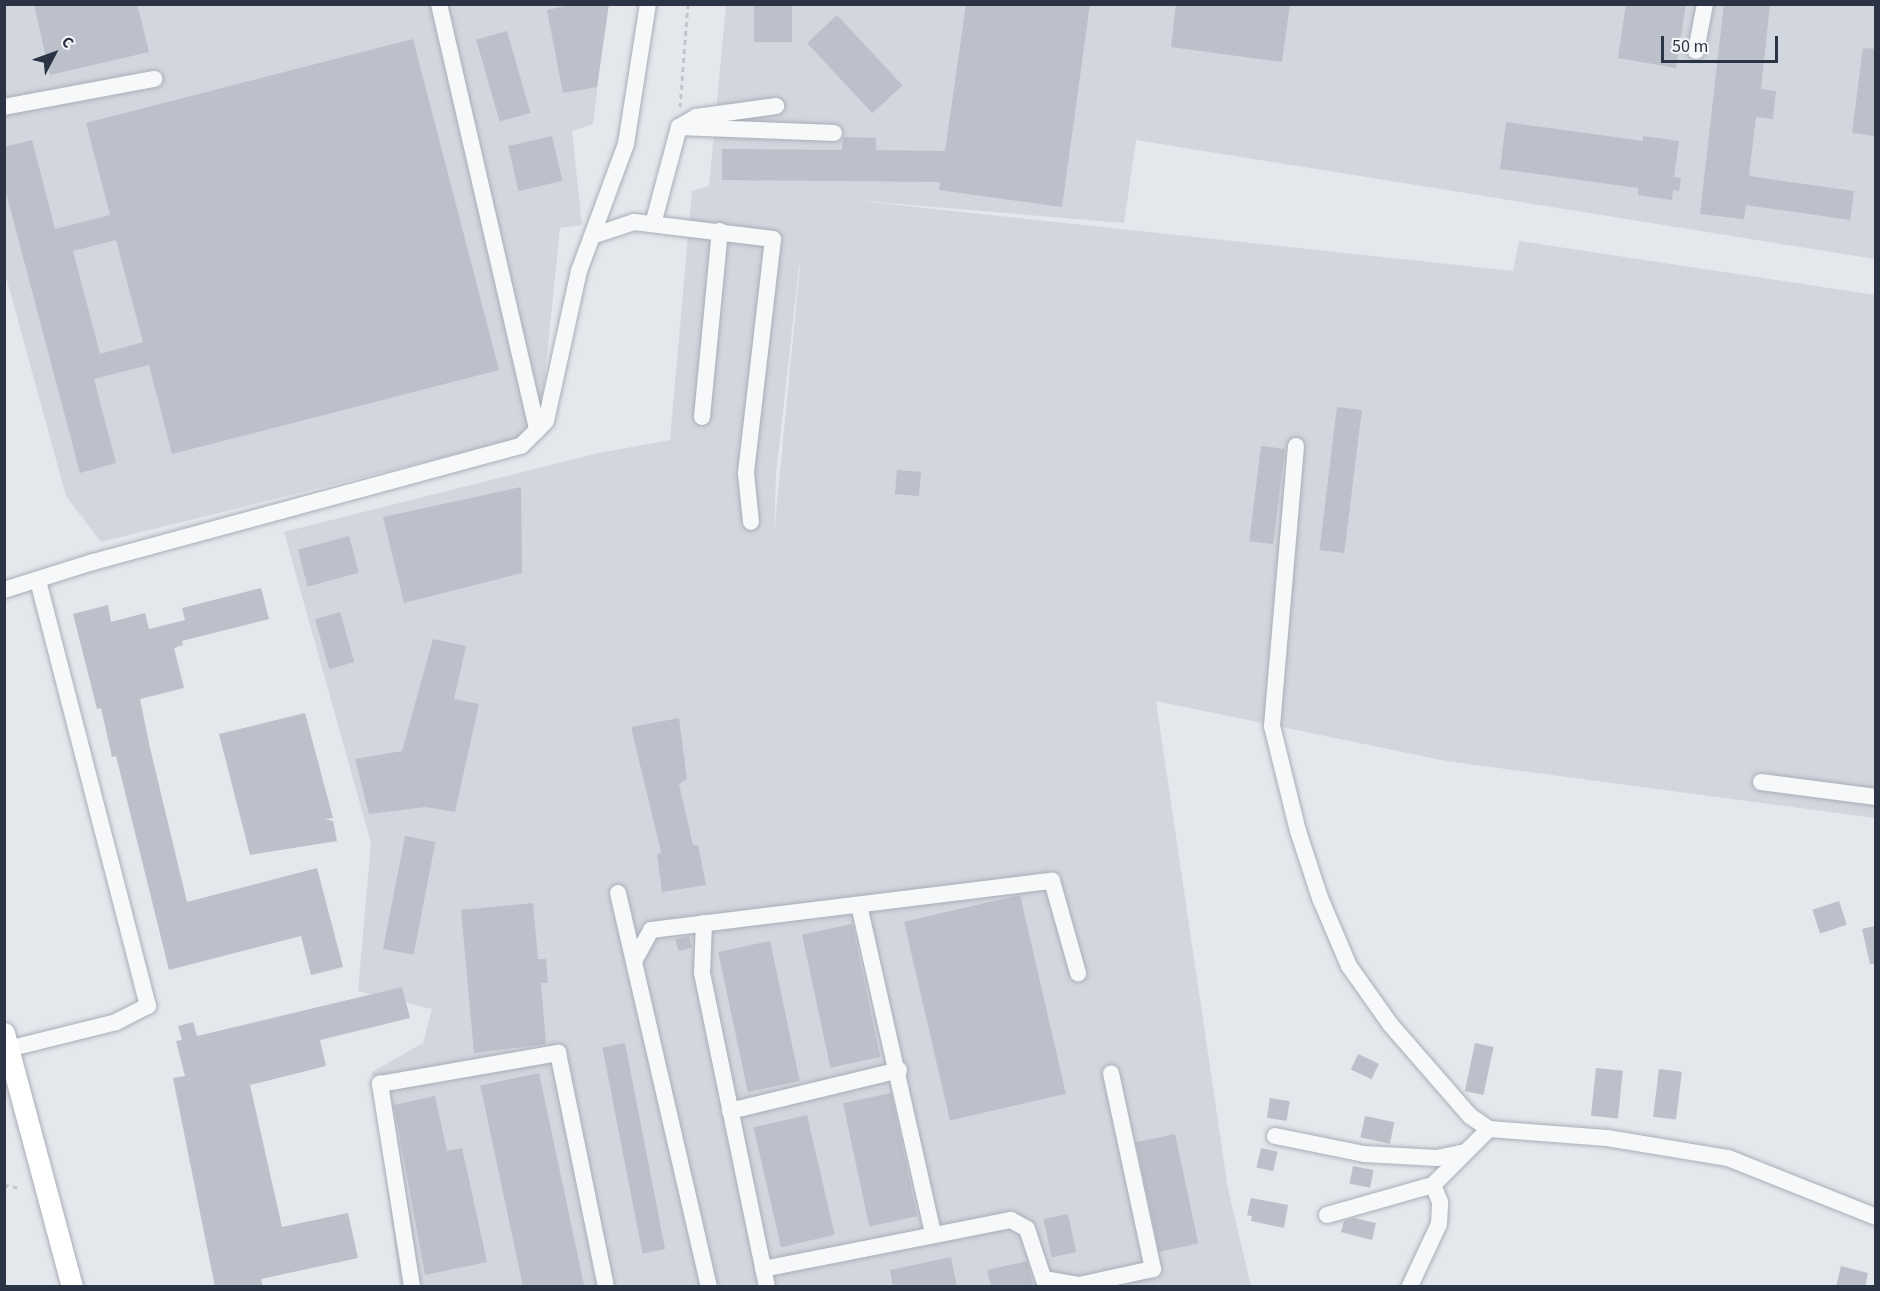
<!DOCTYPE html>
<meta charset="utf-8">
<style>
body{margin:0}
#map{position:relative;width:1880px;height:1291px;overflow:hidden;background:#e4e7ec;font-family:"Source Sans 3",sans-serif}
div>[style]{position:absolute}
.built>*{inset:0;background:#d2d6de}
.building>*{inset:0;background:#bbc0ca;transform-origin:0 0}
.path>*{height:3px;margin-top:-1.5px;transform-origin:0;background:repeating-linear-gradient(90deg,#c2c5cb 0 4.5px,transparent 0 9px)}
.roads{filter:drop-shadow(0 0 2px #a9aeb7) drop-shadow(0 0 2px #a9aeb7)}
.minor>*{height:16px;margin:-8px;padding:0 8px;transform-origin:8px;border-radius:8px;background:#f7f8fa}
.major>*{height:21px;margin:-10.5px;padding:0 10.5px;transform-origin:10.5px;border-radius:10.5px;background:#fff}
span{translate:-50% -50%;white-space:nowrap;text-align:center;line-height:1.15;-webkit-text-stroke:4.5px #f4f6f9;paint-order:stroke}
.frame{position:absolute;inset:0;border:6px solid #2b3445;pointer-events:none}
.north{position:absolute;left:24px;top:24px;width:60px;height:60px;-webkit-text-stroke:4px #f4f6f9;paint-order:stroke;rotate:49deg;font-size:16px;font-weight:700;line-height:24px;text-align:center;color:#2b3445}
.north::after{content:'';display:block;margin:auto;width:21px;height:27px;background:#2b3445;clip-path:polygon(50% 0,100% 100%,50% 72%,0 100%)}
.scale{position:absolute;left:1661px;top:36px;width:117px;height:27px;box-sizing:border-box;border:3px solid #2b3445;border-top:0;padding-left:8px;font-size:18px;line-height:21px;white-space:nowrap;color:#2b3445;-webkit-text-stroke:4px #f4f6f9;paint-order:stroke}
</style>
<div id="map">
<div class="built">
<i style="clip-path:polygon(4px 5px,607px 5px,593px 124px,572px 131px,582px 225px,560px 228px,541px 414px,517px 439px,101px 542px,66px 496px,5px 273px)"></i>
<i style="clip-path:polygon(evenodd,726px 5px,1875px 5px,1875px 259px,1136px 140px,1124px 223px,851px 200px,1513px 271px,1519px 241px,1875px 295px,1875px 818px,1446px 761px,1156px 701px,1228px 1189px,1251px 1286px,400px 1286px,372px 1072px,423px 1043px,432px 1009px,358px 991px,371px 843px,284px 532px,594px 454px,670px 440px,692px 191px,709px 186px,726px 5px,799px 266px,800px 266px,774px 533px,776px 475px,799px 266px)"></i>
</div>
<div class="building">
<i style="clip-path:polygon(34px 4px,137px 4px,149px 52px,50px 75px)"></i>
<i style="clip-path:polygon(574px 4px,609px 4px,597px 87px,563px 93px,547px 10px)"></i>
<i style="left:754px;top:4px;width:38px;height:38px"></i>
<i style="clip-path:polygon(966px 4px,1090px 4px,1062px 207px,939px 190px,940px 182px,722px 180px,722px 149px,842px 150px,843px 137px,876px 138px,876px 150px,945px 151px)"></i>
<i style="clip-path:polygon(1176px 4px,1290px 4px,1282px 62px,1171px 47px)"></i>
<i style="clip-path:polygon(1626px 4px,1686px 4px,1676px 68px,1618px 58px)"></i>
<i style="clip-path:polygon(1724px 4px,1770px 4px,1761px 89px,1776px 91px,1773px 119px,1756px 117px,1749px 176px,1854px 191px,1850px 220px,1746px 205px,1744px 219px,1700px 214px)"></i>
<i style="left:837px;top:15px;width:96px;height:41px;rotate:47deg"></i>
<i style="left:507px;top:31px;width:85px;height:32px;rotate:74deg"></i>
<i style="clip-path:polygon(evenodd,413px 39px,499px 370px,172px 454px,149px 365px,94px 379px,116px 463px,80px 473px,4px 185px,4px 147px,32px 140px,55px 229px,110px 215px,86px 123px,413px 39px,116px 240px,143px 342px,100px 354px,73px 251px,116px 240px)"></i>
<i style="clip-path:polygon(1863px 48px,1875px 49px,1875px 136px,1852px 133px)"></i>
<i style="clip-path:polygon(1506px 122px,1643px 141px,1643px 136px,1679px 141px,1674px 177px,1681px 178px,1679px 191px,1673px 190px,1672px 200px,1638px 195px,1638px 188px,1500px 169px)"></i>
<i style="left:552px;top:136px;width:46px;height:45px;rotate:77deg"></i>
<i style="left:1337px;top:407px;width:25px;height:144px;rotate:7deg"></i>
<i style="left:1261px;top:446px;width:24px;height:96px;rotate:7deg"></i>
<i style="left:897px;top:470px;width:24px;height:24px;rotate:5deg"></i>
<i style="clip-path:polygon(521px 487px,522px 573px,404px 603px,383px 517px)"></i>
<i style="left:349px;top:536px;width:38px;height:53px;rotate:75deg"></i>
<i style="clip-path:polygon(261px 588px,269px 619px,182px 641px,183px 645px,174px 648px,184px 688px,140px 699px,150px 748px,187px 902px,317px 868px,343px 967px,311px 975px,301px 936px,169px 970px,116px 756px,112px 757px,101px 708px,97px 709px,73px 614px,108px 605px,111px 622px,145px 613px,149px 629px,185px 620px,182px 608px)"></i>
<i style="left:340px;top:612px;width:52px;height:26px;rotate:74deg"></i>
<i style="clip-path:polygon(433px 639px,466px 646px,454px 699px,479px 704px,455px 812px,426px 807px,369px 814px,355px 759px,402px 751px)"></i>
<i style="clip-path:polygon(305px 713px,333px 818px,325px 819px,333px 821px,337px 841px,250px 855px,219px 734px)"></i>
<i style="clip-path:polygon(679px 718px,687px 779px,679px 784px,693px 845px,698px 845px,706px 885px,662px 892px,657px 854px,661px 852px,631px 727px)"></i>
<i style="left:405px;top:836px;width:31px;height:115px;rotate:11deg"></i>
<i style="left:1020px;top:895px;width:204px;height:119px;rotate:77deg"></i>
<i style="left:1839px;top:901px;width:25px;height:28px;rotate:72deg"></i>
<i style="clip-path:polygon(533px 903px,538px 959px,546px 959px,548px 983px,541px 983px,546px 1044px,474px 1053px,461px 910px)"></i>
<i style="left:852px;top:924px;width:136px;height:51px;rotate:78deg"></i>
<i style="clip-path:polygon(1875px 926px,1875px 964px,1870px 964px,1862px 929px)"></i>
<i style="left:689px;top:936px;width:12px;height:14px;rotate:76deg"></i>
<i style="left:770px;top:941px;width:143px;height:53px;rotate:78deg"></i>
<i style="clip-path:polygon(402px 987px,410px 1018px,320px 1040px,326px 1066px,250px 1085px,282px 1227px,348px 1213px,358px 1258px,261px 1279px,263px 1287px,215px 1287px,173px 1078px,185px 1076px,176px 1041px,182px 1040px,178px 1026px,193px 1022px,197px 1036px)"></i>
<i style="left:625px;top:1043px;width:210px;height:23px;rotate:79deg"></i>
<i style="left:1475px;top:1043px;width:19px;height:49px;rotate:12deg"></i>
<i style="left:1358px;top:1054px;width:23px;height:17px;rotate:25deg"></i>
<i style="left:1596px;top:1068px;width:27px;height:48px;rotate:6deg"></i>
<i style="left:1659px;top:1069px;width:23px;height:48px;rotate:7deg"></i>
<i style="left:539px;top:1073px;width:219px;height:60px;rotate:78deg"></i>
<i style="left:891px;top:1093px;width:126px;height:49px;rotate:78deg"></i>
<i style="clip-path:polygon(435px 1096px,447px 1151px,462px 1148px,487px 1262px,425px 1275px,394px 1105px)"></i>
<i style="left:1270px;top:1098px;width:20px;height:20px;rotate:9deg"></i>
<i style="left:807px;top:1115px;width:123px;height:55px;rotate:77deg"></i>
<i style="left:1365px;top:1116px;width:30px;height:22px;rotate:12deg"></i>
<i style="left:1175px;top:1134px;width:112px;height:40px;rotate:78deg"></i>
<i style="left:1261px;top:1148px;width:17px;height:20px;rotate:13deg"></i>
<i style="left:1353px;top:1166px;width:21px;height:18px;rotate:11deg"></i>
<i style="clip-path:polygon(1251px 1198px,1288px 1205px,1284px 1228px,1251px 1221px,1252px 1216px,1247px 1215px)"></i>
<i style="left:1068px;top:1214px;width:39px;height:25px;rotate:78deg"></i>
<i style="clip-path:polygon(1354px 1218px,1376px 1223px,1372px 1240px,1341px 1232px,1344px 1221px)"></i>
<i style="clip-path:polygon(951px 1257px,957px 1287px,893px 1287px,890px 1270px)"></i>
<i style="clip-path:polygon(1027px 1261px,1034px 1287px,991px 1287px,987px 1270px)"></i>
<i style="clip-path:polygon(1841px 1266px,1868px 1273px,1865px 1287px,1836px 1287px)"></i>
</div>
<div class="path">
<i style="left:680px;top:107px;width:103px;rotate:-85.6deg"></i>
<i style="left:4px;top:1185px;width:17px;rotate:10deg"></i>
</div>
<div class="roads">
<div class="minor">
<i style="left:439px;top:4px;width:437px;rotate:77deg"></i>
<i style="left:1696px;top:51px;width:48px;rotate:-79.2deg"></i>
<i style="left:4px;top:107px;width:153px;rotate:-10.6deg"></i>
<i style="left:679px;top:127px;width:155px;rotate:2.2deg"></i>
<i style="left:653px;top:224px;width:100px;rotate:-75deg"></i>
<i style="left:679px;top:127px;width:20px;rotate:-30deg"></i>
<i style="left:696px;top:117px;width:81px;rotate:-7.8deg"></i>
<i style="left:592px;top:236px;width:44px;rotate:-18.4deg"></i>
<i style="left:634px;top:222px;width:140px;rotate:7deg"></i>
<i style="left:773px;top:239px;width:236px;rotate:96.6deg"></i>
<i style="left:746px;top:473px;width:49px;rotate:84.2deg"></i>
<i style="left:702px;top:417px;width:187px;rotate:-84.5deg"></i>
<i style="left:1296px;top:446px;width:281px;rotate:94.9deg"></i>
<i style="left:1272px;top:726px;width:108px;rotate:76.1deg"></i>
<i style="left:1298px;top:831px;width:71px;rotate:71.8deg"></i>
<i style="left:1320px;top:898px;width:74px;rotate:66.9deg"></i>
<i style="left:1349px;top:966px;width:71px;rotate:54.7deg"></i>
<i style="left:1390px;top:1024px;width:122px;rotate:49deg"></i>
<i style="left:1470px;top:1116px;width:23px;rotate:34deg"></i>
<i style="left:1489px;top:1129px;width:118px;rotate:4.4deg"></i>
<i style="left:1607px;top:1138px;width:123px;rotate:9.4deg"></i>
<i style="left:1728px;top:1158px;width:159px;rotate:21.7deg"></i>
<i style="left:4px;top:590px;width:93px;rotate:-17.5deg"></i>
<i style="left:93px;top:562px;width:443px;rotate:-15.2deg"></i>
<i style="left:521px;top:446px;width:35px;rotate:-45deg"></i>
<i style="left:546px;top:421px;width:154px;rotate:-77.6deg"></i>
<i style="left:579px;top:271px;width:135px;rotate:-69.7deg"></i>
<i style="left:626px;top:144px;width:142px;rotate:-81.1deg"></i>
<i style="left:1761px;top:782px;width:116px;rotate:7.4deg"></i>
<i style="left:618px;top:893px;width:403px;rotate:77deg"></i>
<i style="left:859px;top:905px;width:337px;rotate:77.3deg"></i>
<i style="left:704px;top:923px;width:50px;rotate:92.3deg"></i>
<i style="left:702px;top:973px;width:320px;rotate:78.3deg"></i>
<i style="left:634px;top:961px;width:35px;rotate:-61deg"></i>
<i style="left:651px;top:930px;width:404px;rotate:-7deg"></i>
<i style="left:1052px;top:881px;width:96px;rotate:74.2deg"></i>
<i style="left:8px;top:1049px;width:111px;rotate:-14deg"></i>
<i style="left:116px;top:1022px;width:36px;rotate:-27deg"></i>
<i style="left:148px;top:1006px;width:439px;rotate:-104.5deg"></i>
<i style="left:730px;top:1111px;width:174px;rotate:-13.6deg"></i>
<i style="left:1275px;top:1136px;width:91px;rotate:11.4deg"></i>
<i style="left:1364px;top:1154px;width:73px;rotate:3.1deg"></i>
<i style="left:1437px;top:1158px;width:29px;rotate:-12deg"></i>
<i style="left:1327px;top:1215px;width:110px;rotate:-15.8deg"></i>
<i style="left:1433px;top:1185px;width:79px;rotate:-45deg"></i>
<i style="left:763px;top:1269px;width:253px;rotate:-11.2deg"></i>
<i style="left:1011px;top:1220px;width:18px;rotate:29deg"></i>
<i style="left:1027px;top:1229px;width:60px;rotate:71.6deg"></i>
<i style="left:1044px;top:1279px;width:36px;rotate:10deg"></i>
<i style="left:1079px;top:1285px;width:76px;rotate:-12.2deg"></i>
<i style="left:1153px;top:1269px;width:200px;rotate:-102.1deg"></i>
<i style="left:412px;top:1286px;width:205px;rotate:-99deg"></i>
<i style="left:380px;top:1084px;width:181px;rotate:-9.9deg"></i>
<i style="left:558px;top:1053px;width:238px;rotate:78.4deg"></i>
<i style="left:1410px;top:1286px;width:68px;rotate:-64.9deg"></i>
<i style="left:1439px;top:1224px;width:22px;rotate:-87deg"></i>
<i style="left:1440px;top:1202px;width:18px;rotate:-112deg"></i>
</div>
<div class="major">
<i style="left:4px;top:1033px;width:262px;rotate:75deg"></i>
</div>
</div>
<div class="frame"></div>
<div class="north">С</div>
<div class="scale">50 m</div>
</div>
